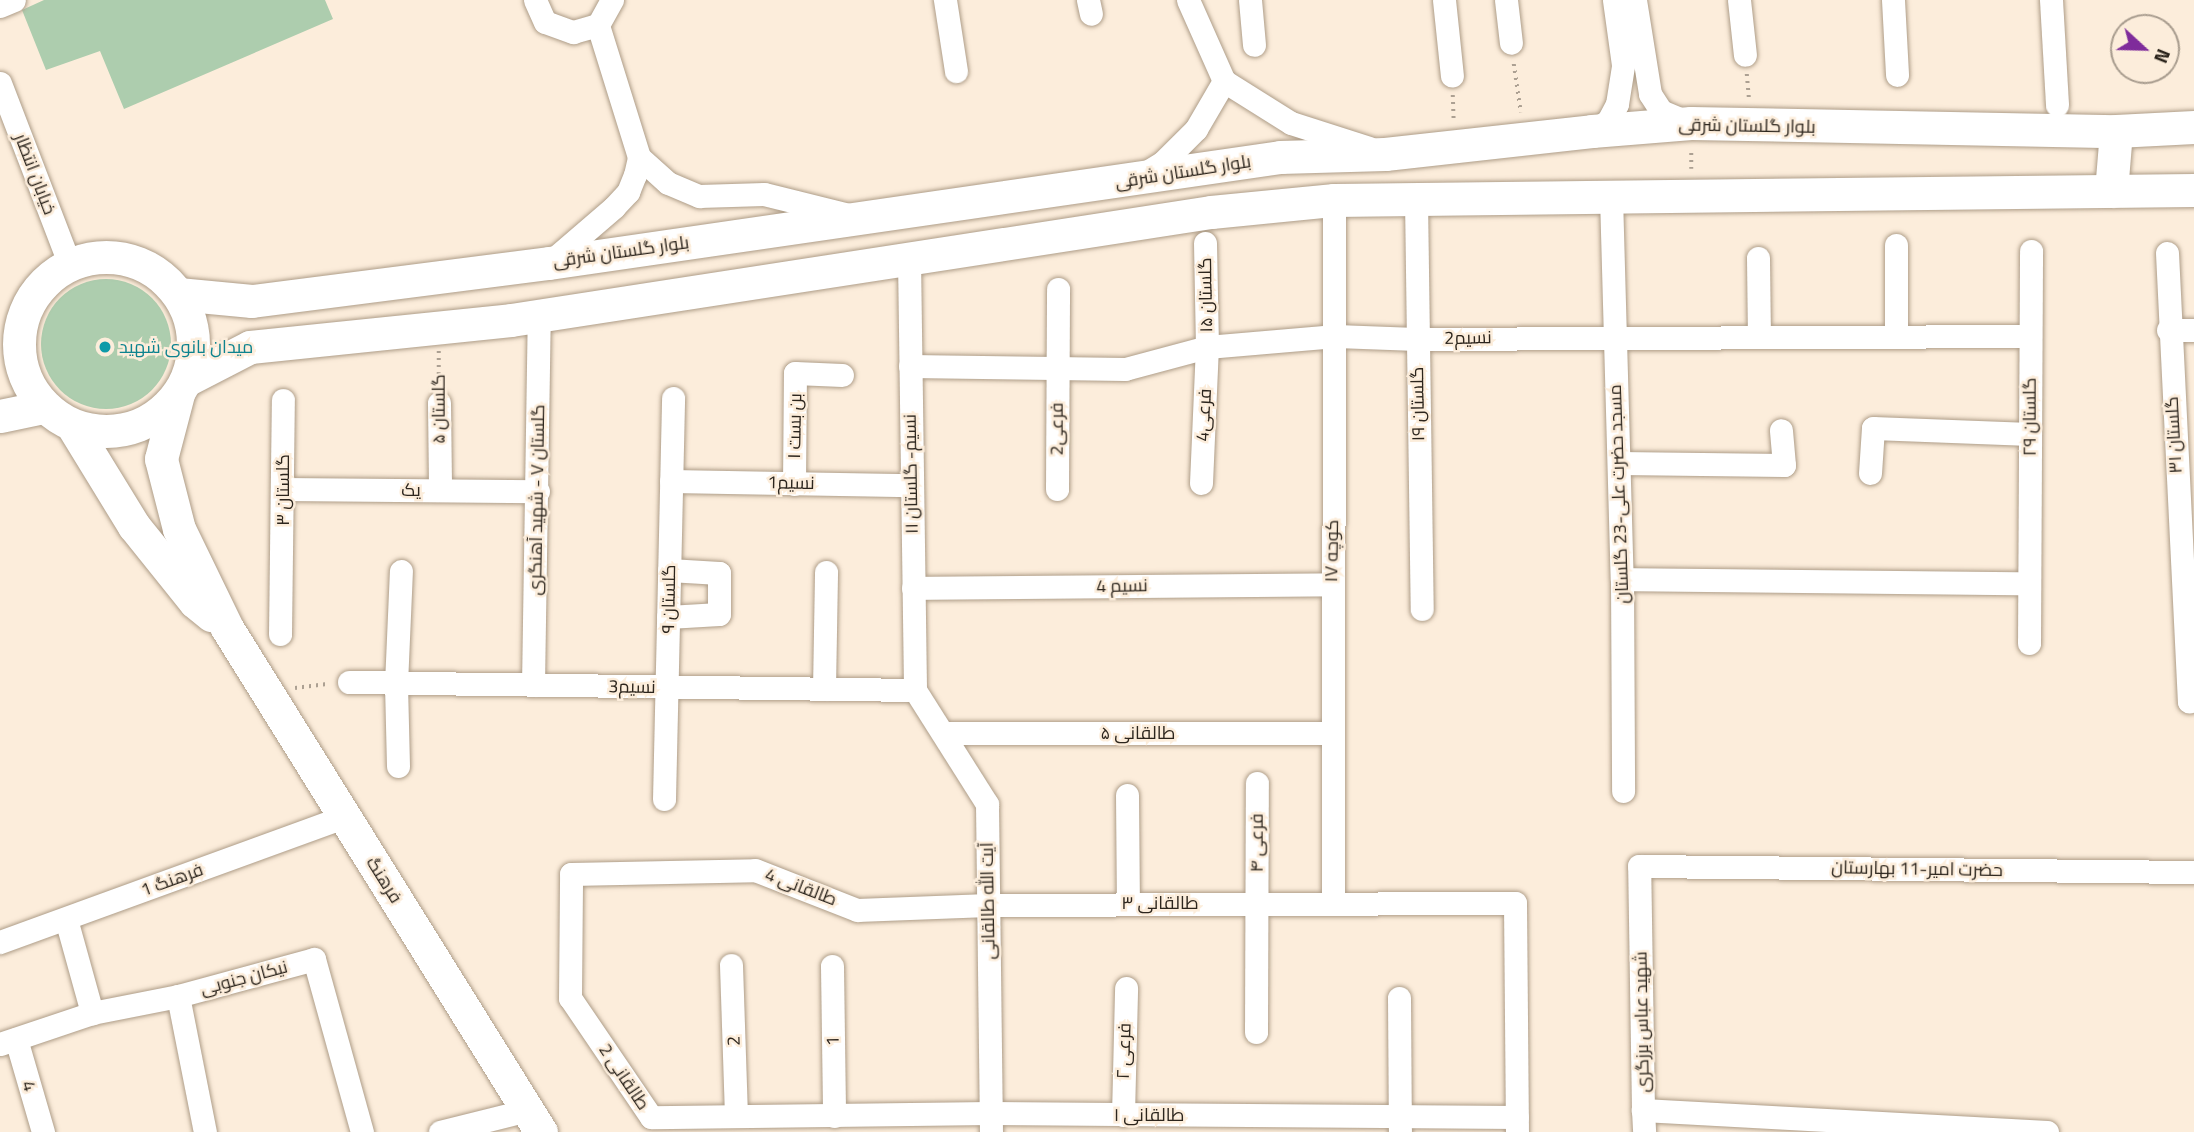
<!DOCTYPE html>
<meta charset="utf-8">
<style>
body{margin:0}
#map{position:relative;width:2194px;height:1132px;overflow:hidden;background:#fceddb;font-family:"Titillium Web",Cairo,sans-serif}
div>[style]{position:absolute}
.green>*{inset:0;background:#adcdae}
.round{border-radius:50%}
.path>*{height:3.5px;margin-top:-1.75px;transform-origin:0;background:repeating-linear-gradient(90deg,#aca092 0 2px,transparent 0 7px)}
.roads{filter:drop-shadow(0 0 2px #ae9d88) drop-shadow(0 0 2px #ae9d88)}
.street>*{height:23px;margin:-11.5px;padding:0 11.5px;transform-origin:11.5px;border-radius:11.5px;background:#fff}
.secondary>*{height:33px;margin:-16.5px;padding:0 16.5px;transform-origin:16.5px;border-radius:16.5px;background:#fff}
.secondary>.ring{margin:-16.5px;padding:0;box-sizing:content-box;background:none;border:33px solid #fff;border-radius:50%}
.dots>*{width:19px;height:19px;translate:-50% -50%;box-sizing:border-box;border:4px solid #fceddb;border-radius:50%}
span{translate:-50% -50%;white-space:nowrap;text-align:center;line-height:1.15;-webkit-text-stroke:5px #fceddb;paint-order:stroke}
.street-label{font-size:18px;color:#2c251d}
.culture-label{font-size:18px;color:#0d838f}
.left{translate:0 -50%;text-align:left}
.north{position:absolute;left:2110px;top:14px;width:70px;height:70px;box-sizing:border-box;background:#fceddb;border:2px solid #a99d8f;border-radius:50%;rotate:112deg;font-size:19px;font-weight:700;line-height:28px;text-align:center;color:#2c251d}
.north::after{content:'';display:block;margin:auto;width:24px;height:32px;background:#7f2c9b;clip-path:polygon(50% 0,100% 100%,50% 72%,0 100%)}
</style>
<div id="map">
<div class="green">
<i style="clip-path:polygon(44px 0,325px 0,333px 19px,124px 109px,100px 51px,46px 70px,22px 10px)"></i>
<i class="round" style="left:41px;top:279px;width:130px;height:130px"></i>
</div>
<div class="path">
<i style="left:1514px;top:64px;width:49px;rotate:81.7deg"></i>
<i style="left:1747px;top:74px;width:24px;rotate:85deg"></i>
<i style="left:1453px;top:95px;width:28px;rotate:88deg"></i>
<i style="left:1691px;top:169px;width:20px;rotate:-90deg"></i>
<i style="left:439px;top:351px;width:31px;rotate:90deg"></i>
<i style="left:295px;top:688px;width:34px;rotate:-7deg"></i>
</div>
<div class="roads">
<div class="street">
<i style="left:535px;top:0;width:24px;rotate:66deg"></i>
<i style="left:545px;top:22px;width:30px;rotate:20deg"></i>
<i style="left:573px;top:32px;width:26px;rotate:-16deg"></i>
<i style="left:598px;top:25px;width:29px;rotate:-61deg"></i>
<i style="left:945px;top:0;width:72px;rotate:81.2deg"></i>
<i style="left:1088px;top:0;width:14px;rotate:78deg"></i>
<i style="left:1188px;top:0;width:89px;rotate:66deg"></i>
<i style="left:1250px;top:0;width:45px;rotate:84.9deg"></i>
<i style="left:1444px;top:0;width:76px;rotate:84deg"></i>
<i style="left:1506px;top:0;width:43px;rotate:83.4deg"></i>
<i style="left:1635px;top:0;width:95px;rotate:80.9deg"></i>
<i style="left:1650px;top:94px;width:20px;rotate:57deg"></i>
<i style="left:1661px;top:111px;width:26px;rotate:23deg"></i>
<i style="left:1739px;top:0;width:55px;rotate:83.8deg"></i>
<i style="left:1893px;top:0;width:75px;rotate:86.9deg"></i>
<i style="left:2051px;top:0;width:105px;rotate:86.7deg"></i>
<i style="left:0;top:6px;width:15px;rotate:-23deg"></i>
<i style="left:1224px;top:81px;width:79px;rotate:32.1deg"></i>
<i style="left:1291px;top:123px;width:82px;rotate:17.8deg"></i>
<i style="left:0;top:83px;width:195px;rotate:69deg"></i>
<i style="left:1592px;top:131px;width:19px;rotate:-32deg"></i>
<i style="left:1608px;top:121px;width:19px;rotate:-62deg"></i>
<i style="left:1617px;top:104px;width:39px;rotate:-81deg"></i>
<i style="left:1623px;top:65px;width:66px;rotate:-97.9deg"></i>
<i style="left:639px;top:157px;width:39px;rotate:42deg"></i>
<i style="left:668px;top:183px;width:34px;rotate:23deg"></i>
<i style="left:699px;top:196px;width:65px;rotate:-1.8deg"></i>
<i style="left:764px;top:194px;width:88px;rotate:13.9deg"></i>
<i style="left:1145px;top:173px;width:21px;rotate:-31deg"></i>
<i style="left:1163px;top:162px;width:47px;rotate:-45deg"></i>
<i style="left:1196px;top:129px;width:56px;rotate:-59.7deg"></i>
<i style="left:1611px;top:196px;width:383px;rotate:88.4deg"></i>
<i style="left:1622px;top:579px;width:212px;rotate:89.7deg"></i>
<i style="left:1416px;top:199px;width:410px;rotate:89.2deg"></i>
<i style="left:2167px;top:253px;width:449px;rotate:87.2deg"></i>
<i style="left:2189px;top:701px;width:5px;rotate:-11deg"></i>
<i style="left:909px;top:258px;width:432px;rotate:89.2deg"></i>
<i style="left:1758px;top:258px;width:78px;rotate:89.3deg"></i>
<i style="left:549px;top:263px;width:86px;rotate:-40.7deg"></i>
<i style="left:614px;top:207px;width:21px;rotate:-47deg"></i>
<i style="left:628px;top:192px;width:18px;rotate:-68deg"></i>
<i style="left:635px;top:175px;width:18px;rotate:-77deg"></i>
<i style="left:639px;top:157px;width:138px;rotate:-107.3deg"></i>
<i style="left:2168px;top:330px;width:26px"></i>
<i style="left:1896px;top:336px;width:91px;rotate:-90deg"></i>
<i style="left:910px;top:366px;width:215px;rotate:0.8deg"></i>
<i style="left:1125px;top:369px;width:85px;rotate:-15deg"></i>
<i style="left:1207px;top:347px;width:129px;rotate:-4.9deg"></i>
<i style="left:1336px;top:336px;width:80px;rotate:2.1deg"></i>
<i style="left:1416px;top:339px;width:614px;rotate:-0.28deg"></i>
<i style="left:439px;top:403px;width:87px;rotate:89.3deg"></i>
<i style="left:1619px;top:463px;width:165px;rotate:0.7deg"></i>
<i style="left:1784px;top:465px;width:35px;rotate:-95deg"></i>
<i style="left:1870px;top:473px;width:45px;rotate:-86.2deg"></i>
<i style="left:1873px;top:428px;width:157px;rotate:2.2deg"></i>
<i style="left:671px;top:481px;width:241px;rotate:1deg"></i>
<i style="left:1201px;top:483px;width:136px;rotate:-87.5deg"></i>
<i style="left:1207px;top:347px;width:104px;rotate:-91.1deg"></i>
<i style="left:794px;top:484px;width:111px;rotate:-89.5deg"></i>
<i style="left:795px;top:373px;width:47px;rotate:2.4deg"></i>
<i style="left:284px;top:489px;width:254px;rotate:0.5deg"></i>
<i style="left:1057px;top:489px;width:200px;rotate:-89.7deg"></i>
<i style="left:1622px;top:579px;width:407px;rotate:0.6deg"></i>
<i style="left:913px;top:588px;width:418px;rotate:-0.5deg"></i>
<i style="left:668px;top:617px;width:51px;rotate:-3.4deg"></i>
<i style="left:719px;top:614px;width:41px;rotate:-90deg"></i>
<i style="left:719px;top:573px;width:50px;rotate:-176.6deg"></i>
<i style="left:280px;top:634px;width:234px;rotate:-89.3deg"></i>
<i style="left:2029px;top:643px;width:392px;rotate:-89.7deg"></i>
<i style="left:349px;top:682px;width:566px;rotate:0.81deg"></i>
<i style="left:533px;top:685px;width:370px;rotate:-89.1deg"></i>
<i style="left:824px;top:689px;width:117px;rotate:-89deg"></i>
<i style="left:915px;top:690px;width:135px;rotate:57.7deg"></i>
<i style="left:987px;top:804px;width:328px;rotate:89.3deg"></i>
<i style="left:944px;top:733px;width:388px"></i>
<i style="left:398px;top:766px;width:82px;rotate:-91.4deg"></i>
<i style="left:396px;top:684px;width:113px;rotate:-87.5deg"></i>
<i style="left:1127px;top:795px;width:108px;rotate:89.5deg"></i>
<i style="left:664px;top:799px;width:401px;rotate:-88.7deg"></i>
<i style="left:1333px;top:902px;width:702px;rotate:-89.92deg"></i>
<i style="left:66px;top:919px;width:98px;rotate:74.5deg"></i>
<i style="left:0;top:942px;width:366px;rotate:-20deg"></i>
<i style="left:731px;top:965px;width:151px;rotate:88.1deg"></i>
<i style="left:832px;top:966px;width:150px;rotate:89.2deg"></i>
<i style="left:178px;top:996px;width:139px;rotate:78.8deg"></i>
<i style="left:1399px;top:998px;width:134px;rotate:89.6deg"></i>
<i style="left:1256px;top:1032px;width:249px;rotate:-89.8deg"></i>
<i style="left:16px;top:1039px;width:97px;rotate:73.8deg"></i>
<i style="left:0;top:1044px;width:97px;rotate:-18.6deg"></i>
<i style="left:92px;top:1013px;width:88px;rotate:-11.2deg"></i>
<i style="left:178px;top:996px;width:141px;rotate:-15.2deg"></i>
<i style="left:314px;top:959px;width:180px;rotate:74.5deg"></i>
<i style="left:1643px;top:1110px;width:22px;rotate:87deg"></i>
<i style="left:1123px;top:1115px;width:127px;rotate:-88.6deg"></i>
<i style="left:1517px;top:1117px;width:527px;rotate:-179.57deg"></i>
<i style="left:990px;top:1113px;width:339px;rotate:179.3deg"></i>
<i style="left:651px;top:1117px;width:144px;rotate:-124.2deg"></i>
<i style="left:570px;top:998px;width:124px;rotate:-89.5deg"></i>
<i style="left:571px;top:874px;width:184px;rotate:-1.2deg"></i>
<i style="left:755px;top:870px;width:110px;rotate:21.4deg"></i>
<i style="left:857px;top:910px;width:131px;rotate:-2.2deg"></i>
<i style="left:988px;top:905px;width:527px;rotate:-0.22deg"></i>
<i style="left:1515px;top:903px;width:229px;rotate:89.5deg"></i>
<i style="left:440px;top:1132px;width:91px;rotate:-14deg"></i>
<i style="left:2047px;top:1132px;width:405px;rotate:-176.9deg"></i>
<i style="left:1643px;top:1110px;width:244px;rotate:-90.9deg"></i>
<i style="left:1639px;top:866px;width:555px;rotate:0.62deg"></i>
</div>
<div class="secondary">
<i style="left:2111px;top:191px;width:60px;rotate:-85.2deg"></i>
<i class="ring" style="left:19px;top:257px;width:141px;height:141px"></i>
<i style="left:178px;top:294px;width:74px;rotate:5.4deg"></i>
<i style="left:252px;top:301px;width:299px;rotate:-7.3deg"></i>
<i style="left:549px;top:263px;width:739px;rotate:-8.25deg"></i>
<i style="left:1280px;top:157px;width:105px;rotate:-1.6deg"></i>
<i style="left:1385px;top:154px;width:208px;rotate:-6.3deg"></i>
<i style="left:1592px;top:131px;width:99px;rotate:-4.6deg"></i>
<i style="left:1691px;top:123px;width:425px;rotate:1.1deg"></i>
<i style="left:2116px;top:131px;width:78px;rotate:-2.9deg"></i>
<i style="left:186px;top:380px;width:72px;rotate:-27.3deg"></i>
<i style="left:250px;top:347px;width:262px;rotate:-5.9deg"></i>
<i style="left:511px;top:320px;width:708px;rotate:-8.77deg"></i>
<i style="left:1211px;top:212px;width:124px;rotate:-5.6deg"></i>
<i style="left:1334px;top:200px;width:860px;rotate:-0.67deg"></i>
<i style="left:178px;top:394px;width:67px;rotate:104.7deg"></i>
<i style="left:161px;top:459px;width:72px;rotate:75.6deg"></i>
<i style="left:179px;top:529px;width:110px;rotate:64.1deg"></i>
<i style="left:227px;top:628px;width:594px;rotate:58.08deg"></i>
<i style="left:0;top:416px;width:45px;rotate:-11.6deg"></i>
<i style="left:72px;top:425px;width:119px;rotate:58.5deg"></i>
<i style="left:134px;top:526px;width:97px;rotate:51.2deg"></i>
<i style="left:195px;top:602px;width:21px;rotate:39deg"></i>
</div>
</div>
<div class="dots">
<i style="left:105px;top:347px;background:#0f9aa8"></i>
</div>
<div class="street-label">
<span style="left:1747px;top:126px;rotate:1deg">بلوار گلستان شرقی</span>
<span style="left:1183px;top:172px;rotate:-9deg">بلوار گلستان شرقی</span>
<span style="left:35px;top:174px;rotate:69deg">خیابان انتظار</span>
<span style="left:621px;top:252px;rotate:-8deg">بلوار گلستان شرقی</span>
<span style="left:1206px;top:295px;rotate:-91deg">گلستان ۱۵</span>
<span style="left:1468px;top:338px;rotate:-1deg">نسیم2</span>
<span style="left:1418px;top:404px;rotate:-91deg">گلستان ۱۹</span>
<span style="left:439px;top:409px;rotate:-90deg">گلستان ۵</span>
<span style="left:1204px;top:415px;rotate:-87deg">فرعی4</span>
<span style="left:2030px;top:417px;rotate:-90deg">گلستان ۲۹</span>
<span style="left:795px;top:426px;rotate:-89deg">بن بست ۱</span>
<span style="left:1057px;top:429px;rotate:-90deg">فرعی2</span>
<span style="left:2174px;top:435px;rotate:-93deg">گلستان ۳۱</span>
<span style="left:911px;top:474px;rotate:-91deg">نسیم- گلستان ۱۱</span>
<span style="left:791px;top:483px;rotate:1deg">نسیم1</span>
<span style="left:283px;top:490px;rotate:-90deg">گلستان ۳</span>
<span style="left:411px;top:490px">یک</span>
<span style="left:1619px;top:494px;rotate:-92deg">مسجد حضرت علی-23 گلستان</span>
<span style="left:537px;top:500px;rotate:-89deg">گلستان ۷ - شهید آهنگری</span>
<span style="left:1332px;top:551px;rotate:-89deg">کوچه ۱۷</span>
<span style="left:1122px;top:586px;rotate:-1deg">نسیم 4</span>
<span style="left:669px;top:599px;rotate:-89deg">گلستان ۹</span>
<span style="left:632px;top:687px;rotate:1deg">نسیم3</span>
<span style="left:1138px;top:733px">طالقانی ۵</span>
<span style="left:1257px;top:843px;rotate:-90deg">فرعی ۴</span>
<span style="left:1917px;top:869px;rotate:1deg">حضرت امیر-11 بهارستان</span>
<span style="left:172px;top:880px;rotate:-20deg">فرهنگ 1</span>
<span style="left:384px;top:880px;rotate:58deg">فرهنگ</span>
<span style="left:801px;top:887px;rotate:21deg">طالقانی 4</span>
<span style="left:988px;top:901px;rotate:-91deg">آیت الله طالقانی</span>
<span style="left:1160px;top:903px">طالقانی ۳</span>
<span style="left:244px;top:978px;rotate:-15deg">نیکان جنوبی</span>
<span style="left:1642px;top:1022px;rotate:-91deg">شهید عباس برزگری</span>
<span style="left:734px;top:1041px;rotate:-92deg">2</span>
<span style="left:833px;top:1041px;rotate:-91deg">1</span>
<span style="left:1124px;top:1051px;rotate:-88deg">فرعی ۲</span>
<span style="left:624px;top:1077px;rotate:56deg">طالقانی 2</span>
<span style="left:29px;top:1086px;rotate:74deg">4</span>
<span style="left:1149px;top:1115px">طالقانی ۱</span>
</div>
<div class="culture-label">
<span class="left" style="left:119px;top:347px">میدان بانوی شهید</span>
</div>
<div class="north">N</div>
</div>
